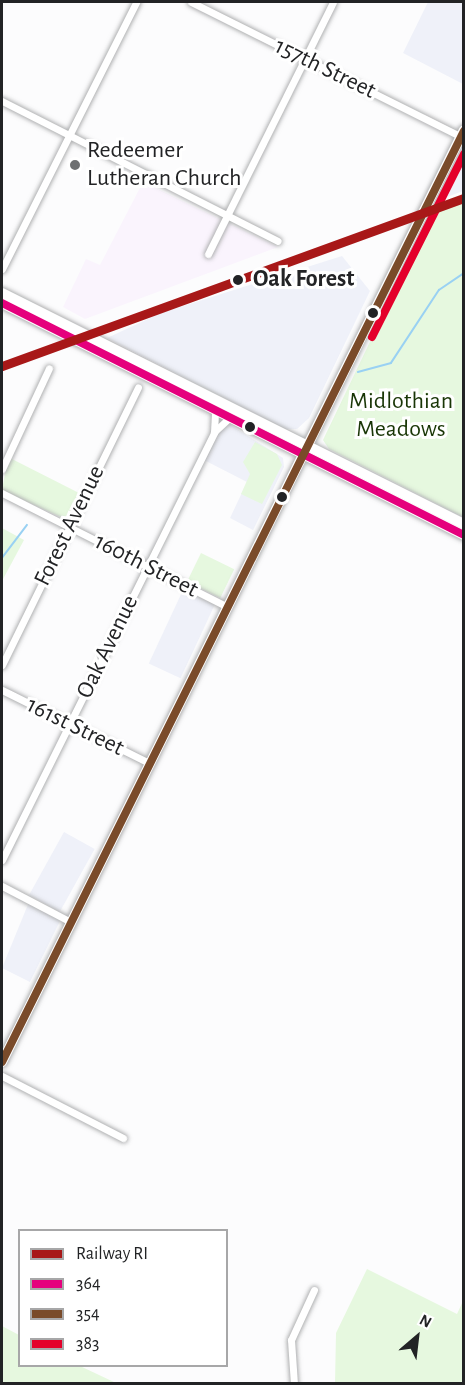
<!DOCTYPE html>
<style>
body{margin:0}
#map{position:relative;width:465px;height:1385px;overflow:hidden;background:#fcfcfd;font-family:"Alegreya Sans",sans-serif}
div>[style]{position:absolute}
.built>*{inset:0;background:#eff1f9;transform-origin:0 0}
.industrial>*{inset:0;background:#faf4fd}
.green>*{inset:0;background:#e6f8df;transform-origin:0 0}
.stream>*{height:1.5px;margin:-0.75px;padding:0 0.75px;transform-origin:0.75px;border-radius:0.75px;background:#99d1f3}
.roads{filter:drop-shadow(0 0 2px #b0b1b2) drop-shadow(0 0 2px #b0b1b2)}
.street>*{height:7px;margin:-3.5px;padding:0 3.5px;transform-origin:3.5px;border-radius:3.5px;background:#fff}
.primary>*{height:10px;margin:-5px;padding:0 5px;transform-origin:5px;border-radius:5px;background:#fff}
.bus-1>*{height:8px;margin:-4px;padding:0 4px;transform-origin:4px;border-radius:4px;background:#e5007d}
.bus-2>*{height:8px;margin:-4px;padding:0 4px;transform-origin:4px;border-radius:4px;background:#7a4b2a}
.bus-3>*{height:8px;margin:-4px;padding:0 4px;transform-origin:4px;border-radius:4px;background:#e4002b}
.rail-1>*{height:9px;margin:-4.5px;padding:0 4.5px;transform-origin:4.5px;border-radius:4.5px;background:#a81818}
.dots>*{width:16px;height:16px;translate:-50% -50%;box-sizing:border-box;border:3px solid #fff;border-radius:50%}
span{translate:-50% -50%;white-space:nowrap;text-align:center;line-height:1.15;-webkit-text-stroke:6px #fff;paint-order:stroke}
.street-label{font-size:24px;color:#222325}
.poi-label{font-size:24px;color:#222325}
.left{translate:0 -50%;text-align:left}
.stop-label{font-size:24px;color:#222325;font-weight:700}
.park-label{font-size:24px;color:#193606}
.frame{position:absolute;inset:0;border:3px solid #222325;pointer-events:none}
.legend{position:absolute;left:18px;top:1229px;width:210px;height:138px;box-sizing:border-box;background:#fff;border:2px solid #a7a7a8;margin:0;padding:8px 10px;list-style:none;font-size:18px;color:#222325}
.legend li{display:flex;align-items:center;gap:12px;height:30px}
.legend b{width:30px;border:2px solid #a7a7a8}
.north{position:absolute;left:387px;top:1307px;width:60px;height:60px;-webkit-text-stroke:4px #fff;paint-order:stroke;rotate:28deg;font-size:16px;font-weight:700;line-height:24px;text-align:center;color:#222325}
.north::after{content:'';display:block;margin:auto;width:21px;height:27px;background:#222325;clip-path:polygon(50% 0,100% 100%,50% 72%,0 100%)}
</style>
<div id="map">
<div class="built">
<i style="clip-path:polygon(428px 2px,463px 2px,463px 84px,403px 53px)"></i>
<i style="clip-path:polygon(463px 143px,463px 191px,431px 203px)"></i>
<i style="clip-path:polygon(342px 256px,370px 291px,309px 418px,297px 429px,285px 429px,107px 338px,161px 313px)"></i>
<i style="clip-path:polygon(224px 421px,283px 458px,284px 467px,253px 530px,230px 518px,247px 482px,204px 460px)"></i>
<i style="left:183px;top:590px;width:35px;height:81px;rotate:25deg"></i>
<i style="left:64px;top:832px;width:35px;height:72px;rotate:29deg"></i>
<i style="clip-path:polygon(29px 902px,61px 919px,30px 982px,2px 968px)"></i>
</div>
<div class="industrial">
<i style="clip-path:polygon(143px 182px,278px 247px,85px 319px,63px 307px,86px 259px,100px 265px)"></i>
</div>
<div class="green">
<i style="clip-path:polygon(463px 202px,464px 202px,463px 517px,329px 449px,323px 440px,431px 214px)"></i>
<i style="clip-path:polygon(255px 442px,277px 454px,282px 465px,262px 504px,241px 494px,250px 474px,243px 462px)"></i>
<i style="clip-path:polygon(8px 457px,81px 494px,67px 520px,2px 490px)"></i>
<i style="clip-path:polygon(2px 528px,24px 540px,2px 581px)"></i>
<i style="left:201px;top:553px;width:37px;height:32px;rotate:26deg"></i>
<i style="clip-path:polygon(367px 1269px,457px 1314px,463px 1301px,463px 1383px,335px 1383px,336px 1333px)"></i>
<i style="clip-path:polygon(2px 1326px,19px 1335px,20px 1366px,80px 1366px,116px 1383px,2px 1383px)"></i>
</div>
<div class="stream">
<i style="left:358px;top:372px;width:34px;rotate:-15deg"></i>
<i style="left:391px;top:363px;width:87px;rotate:-56.7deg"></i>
<i style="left:439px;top:290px;width:30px;rotate:-34deg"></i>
<i style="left:2px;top:558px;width:41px;rotate:-52.9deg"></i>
<i style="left:464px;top:1307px;width:3px;rotate:90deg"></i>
</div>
<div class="roads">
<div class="street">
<i style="left:191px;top:2px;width:301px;rotate:26.5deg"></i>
<i style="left:2px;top:101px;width:309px;rotate:26.9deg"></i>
<i style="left:208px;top:254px;width:281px;rotate:-63.6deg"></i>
<i style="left:2px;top:269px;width:299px;rotate:-63.3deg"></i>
<i style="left:214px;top:432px;width:19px;rotate:-87deg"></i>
<i style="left:2px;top:469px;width:111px;rotate:-65deg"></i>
<i style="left:2px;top:493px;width:251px;rotate:26.8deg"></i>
<i style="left:2px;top:665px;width:309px;rotate:-63.9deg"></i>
<i style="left:2px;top:690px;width:164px;rotate:26.4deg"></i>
<i style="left:2px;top:860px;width:478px;rotate:-63.6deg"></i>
<i style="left:214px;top:432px;width:18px;rotate:-43deg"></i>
<i style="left:2px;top:886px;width:78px;rotate:27.6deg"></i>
<i style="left:2px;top:1076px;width:136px;rotate:27.1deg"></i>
<i style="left:294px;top:1384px;width:44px;rotate:-93.9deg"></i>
<i style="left:291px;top:1340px;width:55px;rotate:-65.3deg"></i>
</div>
<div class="primary">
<i style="left:2px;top:293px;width:517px;rotate:26.57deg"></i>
<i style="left:2px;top:303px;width:517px;rotate:26.66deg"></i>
<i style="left:2px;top:1062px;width:1040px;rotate:-63.63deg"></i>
</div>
</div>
<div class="bus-1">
<i style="left:2px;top:303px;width:517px;rotate:26.66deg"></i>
</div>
<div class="bus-2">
<i style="left:2px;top:1062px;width:1039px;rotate:-63.61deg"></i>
</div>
<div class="bus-3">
<i style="left:372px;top:337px;width:205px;rotate:-63.3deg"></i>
</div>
<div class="rail-1">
<i style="left:2px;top:366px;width:492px;rotate:-20deg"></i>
</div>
<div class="dots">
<i style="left:75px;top:165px;background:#6e6f71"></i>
<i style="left:238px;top:280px;background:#222325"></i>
<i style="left:373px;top:313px;background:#222325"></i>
<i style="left:250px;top:427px;background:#222325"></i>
<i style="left:282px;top:497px;background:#222325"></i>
</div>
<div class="street-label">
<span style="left:325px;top:69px;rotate:26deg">157th Street</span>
<span style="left:70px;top:526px;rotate:-64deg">Forest Avenue</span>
<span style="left:146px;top:566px;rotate:27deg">160th Street</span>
<span style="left:108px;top:647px;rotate:-64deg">Oak Avenue</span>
<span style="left:75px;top:727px;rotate:26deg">161st Street</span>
</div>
<div class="poi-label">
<span class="left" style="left:87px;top:165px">Redeemer<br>Lutheran Church</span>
</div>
<div class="stop-label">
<span class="left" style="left:253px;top:280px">Oak Forest</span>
</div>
<div class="park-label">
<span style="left:401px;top:416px">Midlothian<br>Meadows</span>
</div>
<div class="frame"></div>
<ul class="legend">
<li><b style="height:8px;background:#a81818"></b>Railway RI</li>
<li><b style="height:8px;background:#e5007d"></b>364</li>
<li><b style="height:8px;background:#7a4b2a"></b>354</li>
<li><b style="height:8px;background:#e4002b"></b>383</li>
</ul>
<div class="north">N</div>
</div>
